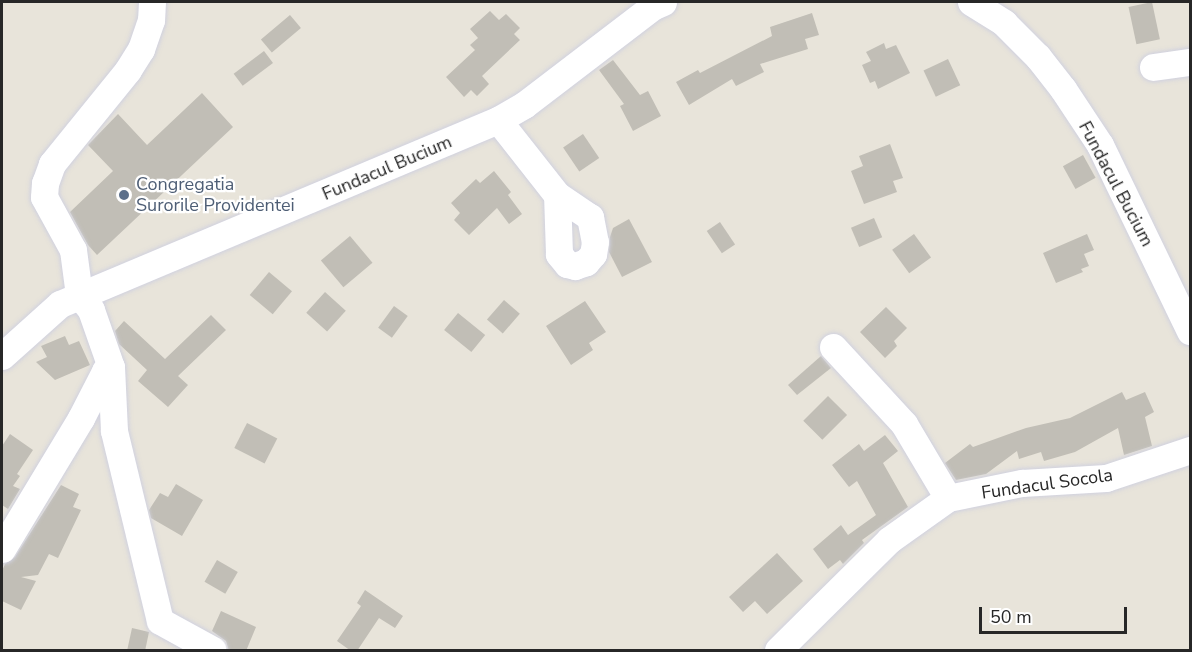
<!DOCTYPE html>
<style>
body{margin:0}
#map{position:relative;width:1192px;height:652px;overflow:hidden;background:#e8e4da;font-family:"Nunito Sans",sans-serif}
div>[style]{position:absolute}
.building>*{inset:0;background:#c1beb6;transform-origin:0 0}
.roads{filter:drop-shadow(0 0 2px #d0d1df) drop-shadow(0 0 2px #d0d1df)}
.minor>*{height:27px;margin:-13.5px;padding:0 13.5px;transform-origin:13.5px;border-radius:13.5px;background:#fff}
.dots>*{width:16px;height:16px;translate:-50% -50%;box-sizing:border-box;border:3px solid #fff;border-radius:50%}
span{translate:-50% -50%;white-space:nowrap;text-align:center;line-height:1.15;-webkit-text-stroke:4.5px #fff;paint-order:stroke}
.street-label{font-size:18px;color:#272727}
.service-label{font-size:18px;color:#4e5e75}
.left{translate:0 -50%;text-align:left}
.frame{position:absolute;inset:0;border:3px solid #272727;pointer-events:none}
.scale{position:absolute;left:979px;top:607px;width:148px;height:27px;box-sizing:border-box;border:3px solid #272727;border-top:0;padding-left:8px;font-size:18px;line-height:21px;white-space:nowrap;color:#272727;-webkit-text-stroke:4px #fff;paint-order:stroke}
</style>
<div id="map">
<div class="building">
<i style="left:1152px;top:2px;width:38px;height:24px;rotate:78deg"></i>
<i style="clip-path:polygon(490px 11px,499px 20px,506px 14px,520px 28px,514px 34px,520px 40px,482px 76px,489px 84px,477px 96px,471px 90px,464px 97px,446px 77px,475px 50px,470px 45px,478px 38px,470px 29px)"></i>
<i style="clip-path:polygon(812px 13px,819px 35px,805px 39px,808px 49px,760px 64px,764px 72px,736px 86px,732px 79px,689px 105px,676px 82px,698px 70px,700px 73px,772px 36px,770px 27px)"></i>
<i style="left:290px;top:15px;width:17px;height:38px;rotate:50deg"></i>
<i style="clip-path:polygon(884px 43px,886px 49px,896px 45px,910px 73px,878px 89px,875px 81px,870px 83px,862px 65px,871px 61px,866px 52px)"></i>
<i style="left:264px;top:51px;width:15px;height:38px;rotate:53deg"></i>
<i style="left:948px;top:59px;width:29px;height:27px;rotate:65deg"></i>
<i style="clip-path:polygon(613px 60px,640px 95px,648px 91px,661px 116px,633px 131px,620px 106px,624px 104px,599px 70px)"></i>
<i style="clip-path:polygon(202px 93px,233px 127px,97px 255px,88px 245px,70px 212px,113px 171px,88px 145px,118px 114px,147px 145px)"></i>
<i style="left:583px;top:134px;width:29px;height:24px;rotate:56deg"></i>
<i style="clip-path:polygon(890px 144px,903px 178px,893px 181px,897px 192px,864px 204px,851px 171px,863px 166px,859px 156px)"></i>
<i style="left:1083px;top:155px;width:26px;height:23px;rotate:61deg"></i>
<i style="clip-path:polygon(494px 171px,511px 192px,508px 195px,522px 214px,509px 224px,497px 208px,469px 235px,454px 220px,460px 213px,451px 203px,476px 179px,480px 183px)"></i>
<i style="left:874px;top:218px;width:21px;height:25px;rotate:67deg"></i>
<i style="clip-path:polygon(629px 219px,652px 262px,622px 277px,609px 252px,610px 237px,613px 228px)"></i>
<i style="left:720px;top:222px;width:27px;height:16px;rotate:56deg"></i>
<i style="left:914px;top:234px;width:29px;height:27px;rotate:54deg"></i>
<i style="clip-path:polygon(1087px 234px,1094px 250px,1084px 254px,1089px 266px,1081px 269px,1083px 272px,1056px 283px,1043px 253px)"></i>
<i style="left:350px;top:236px;width:35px;height:38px;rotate:50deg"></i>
<i style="left:269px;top:272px;width:30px;height:30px;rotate:40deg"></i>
<i style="left:325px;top:292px;width:28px;height:28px;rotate:42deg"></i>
<i style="left:504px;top:300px;width:21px;height:26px;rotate:41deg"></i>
<i style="clip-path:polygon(585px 301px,606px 332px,589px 343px,593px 350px,571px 365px,546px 326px)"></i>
<i style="left:394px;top:306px;width:17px;height:27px;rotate:36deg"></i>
<i style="clip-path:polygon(886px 307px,907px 328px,894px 341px,897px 346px,885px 358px,860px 332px)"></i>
<i style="left:458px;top:313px;width:35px;height:22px;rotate:39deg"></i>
<i style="clip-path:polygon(211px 315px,226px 330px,178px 376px,188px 385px,168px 407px,138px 381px,147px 370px,119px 344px,115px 331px,124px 321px,165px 359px)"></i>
<i style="clip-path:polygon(65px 336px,69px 345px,79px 341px,90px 365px,55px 380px,36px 362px,47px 357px,41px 346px)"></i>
<i style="clip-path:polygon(821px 356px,831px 368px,797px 395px,788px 385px)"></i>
<i style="clip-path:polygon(1122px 392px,1126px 400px,1145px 392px,1154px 412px,1145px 417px,1152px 446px,1124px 455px,1118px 428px,1075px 452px,1044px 461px,1041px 452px,1019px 459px,1017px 451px,986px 474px,956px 480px,945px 463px,970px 444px,973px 447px,1026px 428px,1070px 418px)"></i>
<i style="left:828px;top:396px;width:27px;height:35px;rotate:45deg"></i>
<i style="left:247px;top:423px;width:34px;height:28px;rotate:27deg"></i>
<i style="clip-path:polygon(10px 434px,33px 450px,17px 474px,20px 476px,13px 486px,20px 489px,8px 509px,2px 505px,2px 446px)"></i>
<i style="clip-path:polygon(885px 435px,898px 451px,883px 463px,908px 507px,862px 540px,864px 543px,843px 564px,840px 560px,828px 569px,813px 549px,841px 525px,848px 535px,876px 515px,857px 481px,849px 487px,832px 465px,859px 444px,864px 451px)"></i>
<i style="clip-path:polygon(176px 484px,203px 500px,182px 536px,151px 518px,149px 510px,160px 493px,168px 497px)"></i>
<i style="clip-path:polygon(61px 485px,79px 494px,73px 507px,81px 510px,58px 558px,49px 554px,38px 575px,21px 577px,36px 581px,21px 610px,2px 601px,2px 571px,5px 564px,15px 557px)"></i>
<i style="clip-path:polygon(777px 553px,803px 581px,767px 614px,755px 601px,743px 612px,729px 597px)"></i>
<i style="left:217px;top:560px;width:24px;height:25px;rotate:30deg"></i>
<i style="clip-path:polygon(365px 590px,403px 616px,395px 628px,379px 618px,357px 651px,351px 651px,337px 641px,361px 606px,357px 603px)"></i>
<i style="clip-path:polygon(221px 611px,256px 627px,246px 651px,229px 651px,226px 641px,212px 631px)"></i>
<i style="clip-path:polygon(132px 628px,149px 632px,145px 651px,127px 651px)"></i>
</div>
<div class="roads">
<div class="minor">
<i style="left:152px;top:2px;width:18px;rotate:93deg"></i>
<i style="left:151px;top:20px;width:31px;rotate:109deg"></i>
<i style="left:141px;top:49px;width:25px;rotate:122deg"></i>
<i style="left:128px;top:70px;width:121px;rotate:129deg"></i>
<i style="left:52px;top:164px;width:20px;rotate:110deg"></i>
<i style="left:45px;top:183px;width:14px;rotate:94deg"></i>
<i style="left:44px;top:197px;width:60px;rotate:61.3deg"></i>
<i style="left:73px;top:250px;width:45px;rotate:82.4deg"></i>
<i style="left:79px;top:295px;width:19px;rotate:51deg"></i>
<i style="left:91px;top:310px;width:60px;rotate:70.7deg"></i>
<i style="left:111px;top:367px;width:64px;rotate:87.3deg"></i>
<i style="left:114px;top:431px;width:195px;rotate:76.4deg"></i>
<i style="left:160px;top:621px;width:60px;rotate:28.7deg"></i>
<i style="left:971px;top:2px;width:39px;rotate:32deg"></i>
<i style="left:1004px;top:23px;width:48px;rotate:45deg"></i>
<i style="left:1038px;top:57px;width:41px;rotate:52deg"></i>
<i style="left:1063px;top:89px;width:67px;rotate:56.5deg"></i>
<i style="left:1100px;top:145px;width:207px;rotate:64.2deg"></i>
<i style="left:1153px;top:67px;width:37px;rotate:-8deg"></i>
<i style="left:498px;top:120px;width:95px;rotate:51.8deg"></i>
<i style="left:557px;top:195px;width:40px;rotate:34deg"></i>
<i style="left:590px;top:217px;width:25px;rotate:79deg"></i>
<i style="left:595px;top:242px;width:12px;rotate:99deg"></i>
<i style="left:593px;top:254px;width:11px;rotate:131deg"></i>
<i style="left:586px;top:262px;width:12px;rotate:160deg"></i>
<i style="left:575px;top:266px;width:8px;rotate:-166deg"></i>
<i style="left:567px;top:264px;width:13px;rotate:-129deg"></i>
<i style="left:559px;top:254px;width:59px;rotate:-91.9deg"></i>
<i style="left:833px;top:347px;width:105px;rotate:47.3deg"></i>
<i style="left:904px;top:424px;width:86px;rotate:59.3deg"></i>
<i style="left:2px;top:356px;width:78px;rotate:-41.9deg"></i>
<i style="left:60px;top:304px;width:475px;rotate:-22.8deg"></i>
<i style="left:498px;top:120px;width:30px;rotate:-30deg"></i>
<i style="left:524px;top:105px;width:161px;rotate:-37.4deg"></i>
<i style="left:652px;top:7px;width:12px;rotate:-24deg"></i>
<i style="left:2px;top:549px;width:153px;rotate:-58.9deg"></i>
<i style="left:81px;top:418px;width:53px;rotate:-62.9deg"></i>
<i style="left:105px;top:371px;width:7px;rotate:-34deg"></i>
<i style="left:778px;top:650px;width:156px;rotate:-44.7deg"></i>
<i style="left:889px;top:540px;width:72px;rotate:-35.4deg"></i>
<i style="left:948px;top:498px;width:76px;rotate:-11.5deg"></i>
<i style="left:1022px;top:483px;width:84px;rotate:-3.4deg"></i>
<i style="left:1106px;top:478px;width:89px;rotate:-18.4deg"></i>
</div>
</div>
<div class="dots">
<i style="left:124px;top:195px;background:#5c6f8a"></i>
</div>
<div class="street-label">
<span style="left:387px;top:168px;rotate:-23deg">Fundacul Bucium</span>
<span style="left:1116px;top:184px;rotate:62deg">Fundacul Bucium</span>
<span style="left:1047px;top:484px;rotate:-8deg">Fundacul Socola</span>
</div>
<div class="service-label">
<span class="left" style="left:136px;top:195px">Congregatia<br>Surorile Providentei</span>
</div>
<div class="frame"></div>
<div class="scale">50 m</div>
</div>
